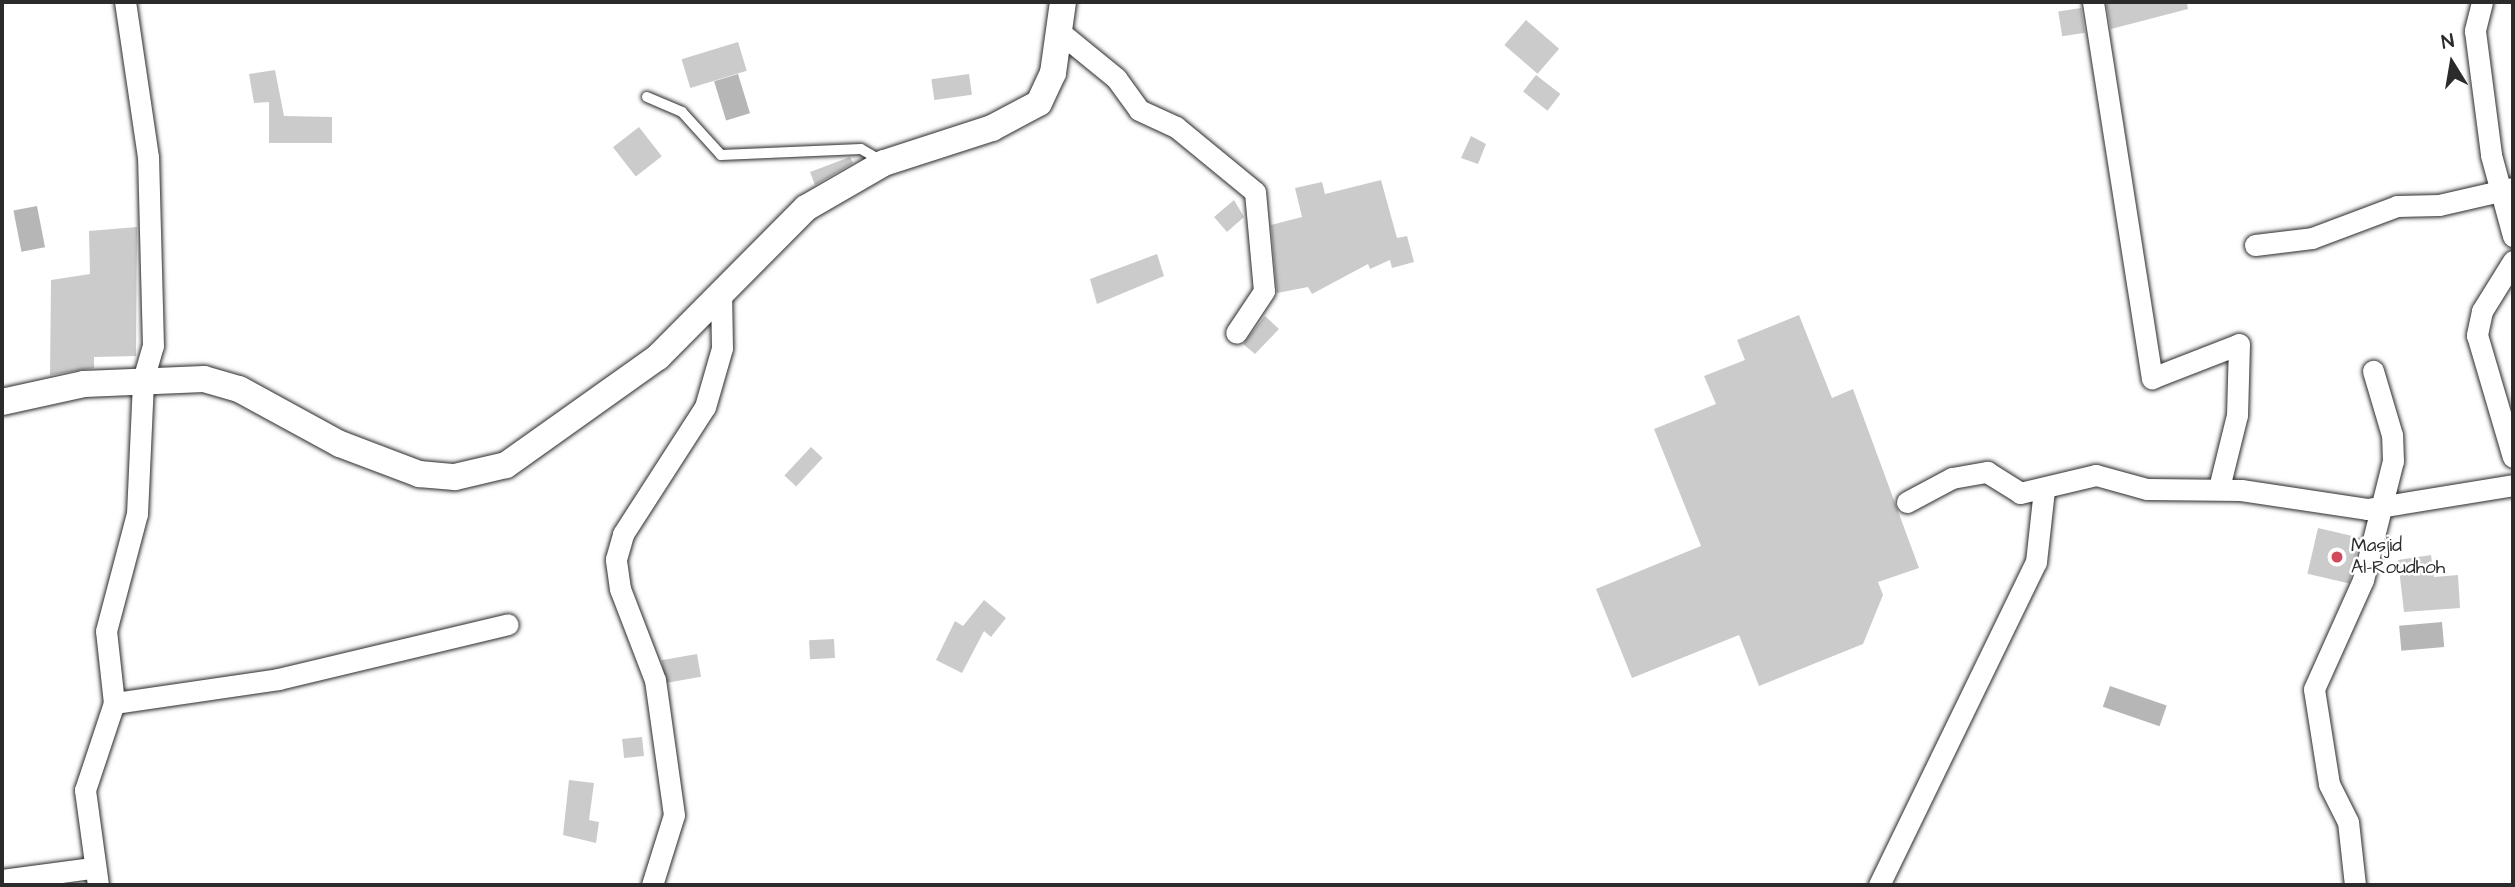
<!DOCTYPE html>
<style>
body{margin:0}
#map{position:relative;width:2515px;height:887px;overflow:hidden;background:#fff;font-family:"Architects Daughter",sans-serif}
div>[style]{position:absolute}
.water>*{inset:0;background:#b6b6b6;transform-origin:0 0}
.building>*{inset:0;background:#cbcbcb;transform-origin:0 0}
.roads{filter:drop-shadow(0 0 2px #2b2b2b) drop-shadow(0 0 2px #2b2b2b)}
.service>*{height:10px;margin:-5px;padding:0 5px;transform-origin:5px;border-radius:5px;background:#fff}
.minor>*{height:21px;margin:-10.5px;padding:0 10.5px;transform-origin:10.5px;border-radius:10.5px;background:#fff}
.tertiary>*{height:26px;margin:-13px;padding:0 13px;transform-origin:13px;border-radius:13px;background:#fff}
.dots>*{width:19px;height:19px;translate:-50% -50%;box-sizing:border-box;border:4px solid #fff;border-radius:50%}
span{translate:-50% -50%;white-space:nowrap;text-align:center;line-height:1.15;-webkit-text-stroke:5px #fff;paint-order:stroke}
.poi-label{font-size:19px;color:#2b2b2b}
.left{translate:0 -50%;text-align:left}
.frame{position:absolute;inset:0;border:4px solid #2b2b2b;pointer-events:none}
.north{position:absolute;left:2417px;top:28px;width:70px;height:70px;-webkit-text-stroke:5px #fff;paint-order:stroke;rotate:349deg;font-size:19px;font-weight:700;line-height:28px;text-align:center;color:#2b2b2b}
.north::after{content:'';display:block;margin:auto;width:24px;height:32px;background:#2b2b2b;clip-path:polygon(50% 0,100% 100%,50% 72%,0 100%)}
</style>
<div id="map">
<div class="water">
<i style="left:738px;top:74px;width:41px;height:25px;rotate:73deg"></i>
<i style="left:37px;top:206px;width:42px;height:24px;rotate:79deg"></i>
<i style="left:2442px;top:622px;width:25px;height:43px;rotate:85deg"></i>
<i style="left:2110px;top:686px;width:60px;height:22px;rotate:19deg"></i>
</div>
<div class="building">
<i style="clip-path:polygon(2106px 2px,2187px 2px,2188px 9px,2111px 29px)"></i>
<i style="left:2081px;top:8px;width:25px;height:23px;rotate:81deg"></i>
<i style="left:1526px;top:20px;width:44px;height:33px;rotate:41deg"></i>
<i style="left:738px;top:42px;width:30px;height:59px;rotate:73deg"></i>
<i style="clip-path:polygon(275px 70px,284px 116px,332px 117px,332px 143px,269px 143px,269px 102px,254px 103px,249px 74px)"></i>
<i style="left:969px;top:74px;width:21px;height:38px;rotate:82deg"></i>
<i style="left:1536px;top:75px;width:31px;height:21px;rotate:38deg"></i>
<i style="left:639px;top:127px;width:37px;height:33px;rotate:52deg"></i>
<i style="clip-path:polygon(1471px 136px,1486px 144px,1478px 164px,1461px 158px)"></i>
<i style="clip-path:polygon(850px 157px,853px 163px,815px 185px,810px 172px)"></i>
<i style="clip-path:polygon(1381px 180px,1397px 238px,1407px 236px,1414px 262px,1392px 268px,1390px 260px,1370px 269px,1368px 264px,1312px 294px,1308px 287px,1277px 293px,1271px 225px,1302px 217px,1295px 188px,1322px 182px,1325px 194px)"></i>
<i style="clip-path:polygon(1234px 200px,1244px 217px,1227px 232px,1214px 217px)"></i>
<i style="clip-path:polygon(137px 227px,136px 356px,94px 357px,94px 368px,50px 375px,51px 280px,90px 274px,89px 231px)"></i>
<i style="clip-path:polygon(1157px 254px,1164px 276px,1097px 304px,1090px 279px)"></i>
<i style="clip-path:polygon(1799px 315px,1832px 398px,1853px 389px,1919px 568px,1878px 582px,1883px 595px,1863px 644px,1759px 686px,1739px 635px,1632px 678px,1596px 589px,1701px 546px,1654px 429px,1716px 404px,1704px 376px,1745px 360px,1737px 340px)"></i>
<i style="clip-path:polygon(1265px 316px,1279px 329px,1255px 354px,1243px 344px)"></i>
<i style="left:811px;top:447px;width:16px;height:39px;rotate:43deg"></i>
<i style="left:2318px;top:528px;width:43px;height:47px;rotate:13deg"></i>
<i style="clip-path:polygon(2431px 555px,2434px 577px,2458px 575px,2460px 608px,2404px 612px,2398px 560px)"></i>
<i style="clip-path:polygon(984px 600px,1006px 618px,991px 637px,984px 631px,962px 673px,936px 660px,955px 621px,963px 626px)"></i>
<i style="left:834px;top:639px;width:19px;height:25px;rotate:87deg"></i>
<i style="left:697px;top:654px;width:23px;height:36px;rotate:80deg"></i>
<i style="left:642px;top:737px;width:19px;height:20px;rotate:84deg"></i>
<i style="clip-path:polygon(569px 780px,594px 783px,589px 820px,599px 822px,596px 843px,563px 835px)"></i>
</div>
<div class="roads">
<div class="service">
<i style="left:647px;top:97px;width:38px;rotate:23deg"></i>
<i style="left:682px;top:112px;width:58px;rotate:47.8deg"></i>
<i style="left:721px;top:155px;width:140px;rotate:-2.5deg"></i>
<i style="left:861px;top:149px;width:24px;rotate:30deg"></i>
</div>
<div class="minor">
<i style="left:2093px;top:2px;width:381px;rotate:81.1deg"></i>
<i style="left:2152px;top:378px;width:93px;rotate:-21.3deg"></i>
<i style="left:2239px;top:344px;width:71px;rotate:91.6deg"></i>
<i style="left:2237px;top:415px;width:75px;rotate:103.9deg"></i>
<i style="left:2482px;top:2px;width:30px;rotate:104deg"></i>
<i style="left:2475px;top:31px;width:125px;rotate:82.6deg"></i>
<i style="left:2491px;top:155px;width:84px;rotate:74.8deg"></i>
<i style="left:1062px;top:34px;width:70px;rotate:39.2deg"></i>
<i style="left:1116px;top:78px;width:39px;rotate:54deg"></i>
<i style="left:1139px;top:110px;width:41px;rotate:24.7deg"></i>
<i style="left:1176px;top:127px;width:102px;rotate:39.4deg"></i>
<i style="left:1255px;top:192px;width:99px;rotate:84.8deg"></i>
<i style="left:1264px;top:291px;width:50px;rotate:123.7deg"></i>
<i style="left:2255px;top:245px;width:57px;rotate:-7deg"></i>
<i style="left:2312px;top:238px;width:91px;rotate:-20.6deg"></i>
<i style="left:2397px;top:206px;width:42px;rotate:-1.4deg"></i>
<i style="left:2439px;top:205px;width:76px;rotate:-12.9deg"></i>
<i style="left:2513px;top:261px;width:59px;rotate:121.8deg"></i>
<i style="left:2482px;top:311px;width:25px;rotate:102deg"></i>
<i style="left:2477px;top:335px;width:127px;rotate:73.6deg"></i>
<i style="left:1907px;top:502px;width:51px;rotate:-28.1deg"></i>
<i style="left:1952px;top:478px;width:36px;rotate:-10deg"></i>
<i style="left:1987px;top:472px;width:39px;rotate:32deg"></i>
<i style="left:2020px;top:493px;width:78px;rotate:-13.3deg"></i>
<i style="left:2096px;top:475px;width:53px;rotate:15.4deg"></i>
<i style="left:2147px;top:489px;width:94px;rotate:0.6deg"></i>
<i style="left:2241px;top:490px;width:127px;rotate:8.6deg"></i>
<i style="left:2367px;top:509px;width:148px;rotate:-9.3deg"></i>
<i style="left:114px;top:703px;width:166px;rotate:-8.3deg"></i>
<i style="left:278px;top:679px;width:236px;rotate:-13.4deg"></i>
<i style="left:2px;top:880px;width:91px;rotate:-7.6deg"></i>
<i style="left:98px;top:885px;width:96px;rotate:-97.8deg"></i>
<i style="left:85px;top:790px;width:92px;rotate:-71.6deg"></i>
<i style="left:114px;top:703px;width:72px;rotate:-96.3deg"></i>
<i style="left:106px;top:631px;width:121px;rotate:-75.2deg"></i>
<i style="left:137px;top:514px;width:134px;rotate:-87.4deg"></i>
<i style="left:143px;top:380px;width:35px;rotate:-74deg"></i>
<i style="left:153px;top:346px;width:189px;rotate:-91.5deg"></i>
<i style="left:148px;top:157px;width:157px;rotate:-98.4deg"></i>
<i style="left:652px;top:885px;width:73px;rotate:-72.6deg"></i>
<i style="left:674px;top:815px;width:136px;rotate:-98deg"></i>
<i style="left:655px;top:680px;width:97px;rotate:-111deg"></i>
<i style="left:620px;top:589px;width:30px;rotate:-98deg"></i>
<i style="left:616px;top:559px;width:26px;rotate:-74deg"></i>
<i style="left:623px;top:534px;width:151px;rotate:-57.2deg"></i>
<i style="left:705px;top:407px;width:61px;rotate:-73.9deg"></i>
<i style="left:722px;top:348px;width:55px;rotate:-91deg"></i>
<i style="left:1879px;top:885px;width:359px;rotate:-64.1deg"></i>
<i style="left:2036px;top:562px;width:72px;rotate:-83.7deg"></i>
<i style="left:2355px;top:885px;width:63px;rotate:-96.3deg"></i>
<i style="left:2348px;top:822px;width:42px;rotate:-116.6deg"></i>
<i style="left:2329px;top:784px;width:96px;rotate:-99deg"></i>
<i style="left:2314px;top:689px;width:120px;rotate:-65.8deg"></i>
<i style="left:2363px;top:580px;width:123px;rotate:-75.9deg"></i>
<i style="left:2393px;top:461px;width:26px;rotate:-92deg"></i>
<i style="left:2392px;top:435px;width:67px;rotate:-106.5deg"></i>
</div>
<div class="tertiary">
<i style="left:2px;top:402px;width:84px;rotate:-12.4deg"></i>
<i style="left:84px;top:384px;width:120px;rotate:-2.4deg"></i>
<i style="left:204px;top:379px;width:36px;rotate:16deg"></i>
<i style="left:239px;top:389px;width:115px;rotate:28.6deg"></i>
<i style="left:340px;top:444px;width:85px;rotate:20.8deg"></i>
<i style="left:419px;top:474px;width:36px;rotate:5deg"></i>
<i style="left:455px;top:477px;width:52px;rotate:-13.2deg"></i>
<i style="left:506px;top:465px;width:186px;rotate:-35.4deg"></i>
<i style="left:658px;top:357px;width:210px;rotate:-45.2deg"></i>
<i style="left:806px;top:208px;width:90px;rotate:-30deg"></i>
<i style="left:884px;top:163px;width:114px;rotate:-18deg"></i>
<i style="left:992px;top:128px;width:53px;rotate:-28deg"></i>
<i style="left:1039px;top:103px;width:33px;rotate:-65deg"></i>
<i style="left:1053px;top:73px;width:72px;rotate:-82deg"></i>
</div>
</div>
<div class="dots">
<i style="left:2337px;top:557px;background:#d1495b"></i>
</div>
<div class="poi-label">
<span class="left" style="left:2351px;top:557px">Masjid<br>Al-Roudhoh</span>
</div>
<div class="frame"></div>
<div class="north">N</div>
</div>
